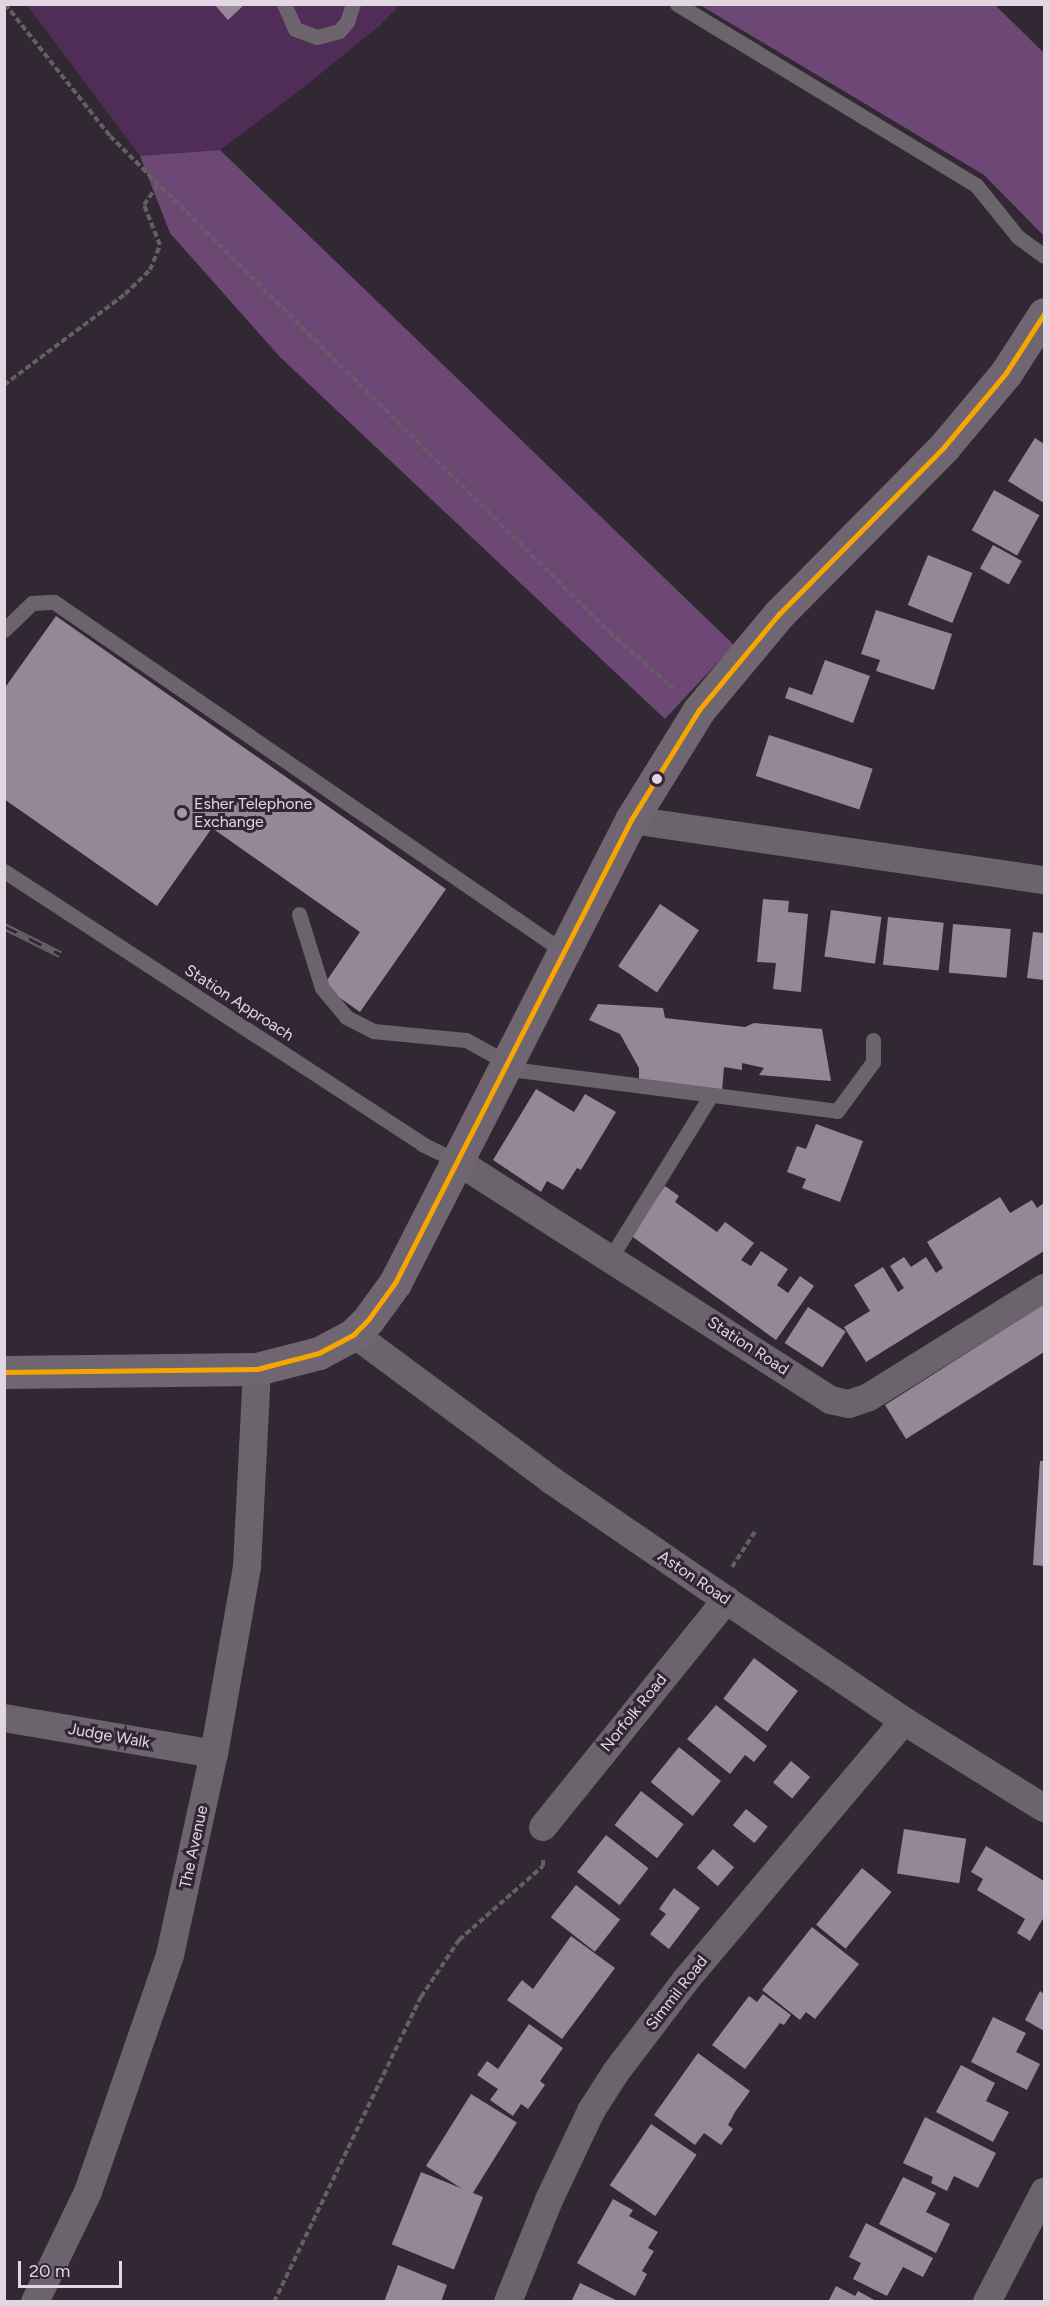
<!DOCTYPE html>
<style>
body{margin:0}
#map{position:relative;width:1049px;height:2306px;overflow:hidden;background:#312833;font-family:Figtree,sans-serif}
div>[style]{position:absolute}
.green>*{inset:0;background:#502d56}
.forest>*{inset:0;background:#6e4874}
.building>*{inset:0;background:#958797;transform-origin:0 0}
.path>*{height:4px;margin-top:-2px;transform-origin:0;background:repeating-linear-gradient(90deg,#655e66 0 6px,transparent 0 9px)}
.lane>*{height:15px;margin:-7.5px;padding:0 7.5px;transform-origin:7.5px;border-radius:7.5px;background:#6b646d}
.street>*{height:28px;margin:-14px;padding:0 14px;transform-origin:14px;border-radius:14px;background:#6b646d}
.secondary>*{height:33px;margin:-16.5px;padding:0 16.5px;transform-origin:16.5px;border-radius:16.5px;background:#6f6671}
.rail>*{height:7px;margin-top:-3.5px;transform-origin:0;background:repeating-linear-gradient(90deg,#342437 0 14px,#676069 0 28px);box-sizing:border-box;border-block:2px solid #676069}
.bus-1>*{height:4.5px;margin:-2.25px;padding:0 2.25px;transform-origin:2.25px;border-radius:2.25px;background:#f7a600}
.dots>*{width:16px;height:16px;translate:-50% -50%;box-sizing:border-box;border:3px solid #342437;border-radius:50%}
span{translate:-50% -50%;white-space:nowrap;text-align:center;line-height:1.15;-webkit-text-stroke:6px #342437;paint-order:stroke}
.poi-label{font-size:16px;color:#e1d6e2}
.left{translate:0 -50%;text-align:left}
.street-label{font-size:16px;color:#e1d6e2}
.frame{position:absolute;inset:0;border:6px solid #e1d6e2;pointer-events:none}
.scale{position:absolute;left:18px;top:2261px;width:104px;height:27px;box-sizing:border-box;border:3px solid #e1d6e2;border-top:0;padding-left:8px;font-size:18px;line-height:21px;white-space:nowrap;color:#e1d6e2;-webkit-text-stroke:4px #342437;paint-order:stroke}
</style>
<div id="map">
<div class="green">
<i style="clip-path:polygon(27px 5px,400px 5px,379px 26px,303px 88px,220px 150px,140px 156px)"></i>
</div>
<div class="forest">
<i style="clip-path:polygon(700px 5px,995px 5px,1044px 53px,1044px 236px,984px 175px)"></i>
<i style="clip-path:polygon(220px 150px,734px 645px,665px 719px,280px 357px,170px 233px,140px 156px)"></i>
</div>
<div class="building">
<i style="clip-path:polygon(214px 4px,245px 4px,228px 20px)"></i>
<i style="clip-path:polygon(1035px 438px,1044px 444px,1044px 503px,1008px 481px)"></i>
<i style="left:994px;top:490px;width:52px;height:46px;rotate:29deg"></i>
<i style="left:993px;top:545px;width:33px;height:27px;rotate:29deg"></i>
<i style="left:928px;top:555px;width:48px;height:54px;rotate:22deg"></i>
<i style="clip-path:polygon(876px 610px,952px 634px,934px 690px,876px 671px,880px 660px,861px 654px)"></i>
<i style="clip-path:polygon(56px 616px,446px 889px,360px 1012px,323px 986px,360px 932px,212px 828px,157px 906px,4px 799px,4px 689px)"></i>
<i style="clip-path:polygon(825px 660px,870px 676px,853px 723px,785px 698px,789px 687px,812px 695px)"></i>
<i style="left:769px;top:735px;width:109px;height:43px;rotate:18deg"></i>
<i style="clip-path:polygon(763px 899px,789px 901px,788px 912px,808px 914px,801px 992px,773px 989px,776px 963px,757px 962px)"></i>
<i style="left:660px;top:904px;width:47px;height:75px;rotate:34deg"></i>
<i style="left:831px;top:910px;width:51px;height:47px;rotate:8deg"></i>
<i style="left:888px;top:917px;width:56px;height:48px;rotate:6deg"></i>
<i style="left:953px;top:924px;width:58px;height:49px;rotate:5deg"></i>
<i style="clip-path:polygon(1033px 932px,1044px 933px,1044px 980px,1027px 978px)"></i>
<i style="clip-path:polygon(598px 1004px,663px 1008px,665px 1018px,745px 1027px,754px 1023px,822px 1029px,831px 1081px,759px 1075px,764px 1068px,742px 1063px,742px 1070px,724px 1067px,722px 1091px,639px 1080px,639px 1068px,620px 1034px,589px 1020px)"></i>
<i style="clip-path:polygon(536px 1089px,574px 1112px,585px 1094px,616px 1112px,581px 1170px,577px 1168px,563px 1190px,547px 1181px,541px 1192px,493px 1160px)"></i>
<i style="clip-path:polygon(816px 1124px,863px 1141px,840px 1202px,802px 1188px,806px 1179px,787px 1172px,797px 1146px,806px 1149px)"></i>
<i style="clip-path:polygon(665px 1186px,679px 1196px,675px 1202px,717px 1232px,725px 1222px,754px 1243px,741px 1260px,751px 1266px,761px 1251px,788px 1269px,777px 1285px,788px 1293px,800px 1276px,814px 1286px,776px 1340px,630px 1235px)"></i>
<i style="clip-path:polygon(1000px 1197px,1010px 1213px,1032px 1200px,1037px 1208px,1044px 1203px,1044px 1251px,866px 1362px,844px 1327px,870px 1311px,854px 1285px,883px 1267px,898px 1292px,904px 1288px,890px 1266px,904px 1257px,911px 1267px,926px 1257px,936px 1273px,943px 1268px,927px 1242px)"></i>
<i style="clip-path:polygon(1044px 1304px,1044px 1352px,906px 1439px,885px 1405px)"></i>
<i style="left:808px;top:1307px;width:45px;height:43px;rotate:33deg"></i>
<i style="clip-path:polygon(1040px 1461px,1044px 1461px,1044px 1566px,1033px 1565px)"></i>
<i style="left:754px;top:1658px;width:55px;height:51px;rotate:37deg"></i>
<i style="clip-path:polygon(716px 1705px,767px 1746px,754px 1762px,745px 1755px,730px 1774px,687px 1739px)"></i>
<i style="left:679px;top:1747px;width:54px;height:45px;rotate:39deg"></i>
<i style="left:791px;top:1761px;width:25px;height:28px;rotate:40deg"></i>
<i style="left:641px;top:1791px;width:54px;height:43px;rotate:38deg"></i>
<i style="left:746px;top:1809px;width:28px;height:21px;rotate:39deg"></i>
<i style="left:904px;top:1829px;width:63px;height:45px;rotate:9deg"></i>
<i style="left:606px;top:1835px;width:54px;height:47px;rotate:38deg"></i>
<i style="clip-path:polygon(986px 1846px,1044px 1881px,1044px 1917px,1030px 1941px,1017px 1933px,1025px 1919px,977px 1890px,983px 1879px,971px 1872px)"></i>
<i style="left:713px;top:1849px;width:28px;height:25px;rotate:41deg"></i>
<i style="left:862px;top:1868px;width:38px;height:73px;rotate:39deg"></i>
<i style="left:576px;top:1885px;width:56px;height:41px;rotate:38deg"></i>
<i style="clip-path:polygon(674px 1888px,700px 1908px,669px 1949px,650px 1934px,666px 1914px,659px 1909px)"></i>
<i style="clip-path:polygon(812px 1927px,859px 1964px,815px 2019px,806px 2012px,800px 2020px,762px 1990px)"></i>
<i style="clip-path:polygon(571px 1936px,615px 1968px,562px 2039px,507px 2000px,522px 1980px,533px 1989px)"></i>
<i style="clip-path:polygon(1040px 1991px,1044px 1994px,1044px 2031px,1025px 2020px)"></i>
<i style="clip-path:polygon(763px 1994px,791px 2015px,784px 2025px,780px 2023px,745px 2069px,712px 2045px,749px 1996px,757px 2002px)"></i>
<i style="clip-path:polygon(993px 2017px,1026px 2033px,1016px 2052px,1040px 2064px,1027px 2090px,971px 2062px)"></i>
<i style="clip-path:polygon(529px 2024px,563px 2048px,540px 2081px,545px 2085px,528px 2109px,521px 2104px,513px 2116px,490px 2100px,498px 2089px,477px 2075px,487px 2061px,498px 2069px)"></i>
<i style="clip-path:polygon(698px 2053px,750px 2091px,735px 2112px,728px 2125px,733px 2129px,721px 2145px,704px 2133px,695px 2145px,654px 2115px)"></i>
<i style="clip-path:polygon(961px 2065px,995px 2083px,986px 2101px,1009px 2112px,993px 2142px,936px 2112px)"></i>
<i style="left:471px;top:2094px;width:54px;height:85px;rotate:32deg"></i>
<i style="clip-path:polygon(925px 2117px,996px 2153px,978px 2188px,954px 2176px,947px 2191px,931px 2183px,933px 2177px,903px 2163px)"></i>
<i style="left:651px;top:2124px;width:55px;height:74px;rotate:34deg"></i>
<i style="left:421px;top:2172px;width:67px;height:78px;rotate:22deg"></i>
<i style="clip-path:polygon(903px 2177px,936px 2193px,926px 2212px,950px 2224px,936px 2253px,879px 2224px)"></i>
<i style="clip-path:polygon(613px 2199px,633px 2210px,629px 2216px,658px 2232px,648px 2248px,654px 2251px,642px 2271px,647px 2274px,635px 2296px,577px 2263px)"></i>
<i style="clip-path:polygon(866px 2223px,933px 2258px,923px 2277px,903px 2267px,887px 2296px,853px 2279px,861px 2263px,849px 2257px)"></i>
<i style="clip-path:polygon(398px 2265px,447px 2285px,441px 2302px,384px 2302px)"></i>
<i style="clip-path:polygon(580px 2283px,620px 2302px,571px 2302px)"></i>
<i style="clip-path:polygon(836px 2286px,855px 2296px,858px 2291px,878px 2302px,828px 2302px)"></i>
</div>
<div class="path">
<i style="left:5px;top:4px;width:169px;rotate:51.5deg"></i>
<i style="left:110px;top:136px;width:704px;rotate:44.83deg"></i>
<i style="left:609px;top:632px;width:85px;rotate:41.2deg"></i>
<i style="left:4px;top:385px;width:151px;rotate:-36.9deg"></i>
<i style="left:125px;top:294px;width:35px;rotate:-44deg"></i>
<i style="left:150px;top:270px;width:27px;rotate:-68deg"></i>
<i style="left:160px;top:245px;width:43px;rotate:-111.8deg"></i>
<i style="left:144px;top:205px;width:25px;rotate:-56deg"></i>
<i style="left:732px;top:1567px;width:44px;rotate:-57deg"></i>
<i style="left:274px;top:2302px;width:339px;rotate:-64.3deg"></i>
<i style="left:421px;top:1997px;width:69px;rotate:-56.3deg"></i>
<i style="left:459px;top:1940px;width:112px;rotate:-41.4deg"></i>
<i style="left:543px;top:1866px;width:9px;rotate:-90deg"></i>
</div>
<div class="lane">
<i style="left:284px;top:4px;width:27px;rotate:66deg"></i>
<i style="left:295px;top:29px;width:23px;rotate:20deg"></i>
<i style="left:317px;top:37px;width:23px;rotate:-15deg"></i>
<i style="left:339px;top:31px;width:12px;rotate:-48deg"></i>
<i style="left:347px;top:22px;width:19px;rotate:-72deg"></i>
<i style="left:677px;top:4px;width:350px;rotate:31.2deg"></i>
<i style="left:976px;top:185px;width:67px;rotate:51.1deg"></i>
<i style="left:1018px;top:237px;width:32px;rotate:36deg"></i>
<i style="left:4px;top:630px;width:39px;rotate:-44deg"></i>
<i style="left:32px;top:603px;width:22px;rotate:-3deg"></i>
<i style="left:54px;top:602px;width:617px;rotate:34.44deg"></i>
<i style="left:4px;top:871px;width:499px;rotate:33.1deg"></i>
<i style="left:422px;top:1144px;width:39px;rotate:26deg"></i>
<i style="left:299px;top:914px;width:77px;rotate:72.7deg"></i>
<i style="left:322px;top:988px;width:38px;rotate:50deg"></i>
<i style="left:346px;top:1017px;width:30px;rotate:27deg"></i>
<i style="left:373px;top:1031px;width:93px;rotate:5.5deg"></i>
<i style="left:466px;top:1040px;width:46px;rotate:28.8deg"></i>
<i style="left:503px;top:1068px;width:337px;rotate:7.3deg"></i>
<i style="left:837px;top:1111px;width:61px;rotate:-53.7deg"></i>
<i style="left:873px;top:1062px;width:22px;rotate:-90deg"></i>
<i style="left:611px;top:1257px;width:188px;rotate:-58.3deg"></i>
</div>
<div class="street">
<i style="left:631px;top:820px;width:417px;rotate:8.3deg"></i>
<i style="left:457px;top:1161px;width:443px;rotate:32.6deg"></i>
<i style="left:830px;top:1400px;width:19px;rotate:12deg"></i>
<i style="left:849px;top:1404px;width:21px;rotate:-19deg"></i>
<i style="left:869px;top:1397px;width:206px;rotate:-31.9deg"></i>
<i style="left:354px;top:1334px;width:245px;rotate:36.5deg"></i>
<i style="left:551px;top:1480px;width:212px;rotate:34.4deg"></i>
<i style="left:726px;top:1600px;width:215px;rotate:34.2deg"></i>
<i style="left:904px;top:1721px;width:165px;rotate:31.9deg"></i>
<i style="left:4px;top:1718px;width:213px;rotate:9.7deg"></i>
<i style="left:543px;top:1827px;width:292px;rotate:-51.1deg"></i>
<i style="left:35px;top:2302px;width:122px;rotate:-64.3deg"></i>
<i style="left:88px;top:2192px;width:251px;rotate:-70.9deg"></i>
<i style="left:170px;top:1955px;width:206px;rotate:-77.7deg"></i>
<i style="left:214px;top:1754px;width:190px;rotate:-80deg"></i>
<i style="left:247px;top:1567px;width:198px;rotate:-87.1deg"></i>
<i style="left:508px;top:2302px;width:110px;rotate:-68.1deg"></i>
<i style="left:549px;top:2200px;width:98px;rotate:-64.7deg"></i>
<i style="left:591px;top:2111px;width:46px;rotate:-57.3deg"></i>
<i style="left:616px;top:2072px;width:114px;rotate:-52.8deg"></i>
<i style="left:685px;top:1981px;width:340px;rotate:-49.9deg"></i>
<i style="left:987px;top:2302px;width:124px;rotate:-62.6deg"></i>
</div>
<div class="secondary">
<i style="left:4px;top:1372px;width:253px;rotate:-0.7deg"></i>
<i style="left:257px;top:1369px;width:64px;rotate:-14.5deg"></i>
<i style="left:319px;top:1353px;width:40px;rotate:-28deg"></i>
<i style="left:354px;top:1334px;width:20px;rotate:-45deg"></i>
<i style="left:368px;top:1320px;width:46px;rotate:-53.9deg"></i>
<i style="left:395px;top:1283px;width:520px;rotate:-62.99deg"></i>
<i style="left:631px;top:820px;width:129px;rotate:-58.3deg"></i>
<i style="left:699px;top:710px;width:125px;rotate:-50.2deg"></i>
<i style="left:779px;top:614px;width:235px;rotate:-45.3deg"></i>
<i style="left:944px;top:447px;width:97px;rotate:-50deg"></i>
<i style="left:1006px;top:373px;width:70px;rotate:-57.2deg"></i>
</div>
<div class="rail">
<i style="left:4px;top:926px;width:63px;rotate:26.6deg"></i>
</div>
<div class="bus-1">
<i style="left:4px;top:1372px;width:253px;rotate:-0.7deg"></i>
<i style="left:257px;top:1369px;width:64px;rotate:-14.5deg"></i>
<i style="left:319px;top:1353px;width:40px;rotate:-28deg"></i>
<i style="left:354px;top:1334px;width:20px;rotate:-45deg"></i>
<i style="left:368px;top:1320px;width:46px;rotate:-53.9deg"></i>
<i style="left:395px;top:1283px;width:520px;rotate:-62.99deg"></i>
<i style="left:631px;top:820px;width:129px;rotate:-58.3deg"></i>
<i style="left:699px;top:710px;width:125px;rotate:-50.2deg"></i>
<i style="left:779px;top:614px;width:235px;rotate:-45.3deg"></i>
<i style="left:944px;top:447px;width:97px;rotate:-50deg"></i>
<i style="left:1006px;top:373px;width:70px;rotate:-57.2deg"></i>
</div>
<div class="dots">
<i style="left:657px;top:779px;background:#e1d6e2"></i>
<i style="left:182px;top:813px;background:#a399a5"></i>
</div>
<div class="poi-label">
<span class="left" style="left:194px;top:813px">Esher Telephone<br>Exchange</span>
</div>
<div class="street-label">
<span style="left:239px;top:1003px;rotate:33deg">Station Approach</span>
<span style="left:748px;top:1346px;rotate:33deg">Station Road</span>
<span style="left:694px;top:1578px;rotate:34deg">Aston Road</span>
<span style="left:634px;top:1713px;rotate:-51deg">Norfolk Road</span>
<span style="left:109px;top:1736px;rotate:10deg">Judge Walk</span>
<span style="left:194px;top:1847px;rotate:-78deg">The Avenue</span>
<span style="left:677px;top:1993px;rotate:-52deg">Simmil Road</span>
</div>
<div class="frame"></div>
<div class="scale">20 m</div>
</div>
